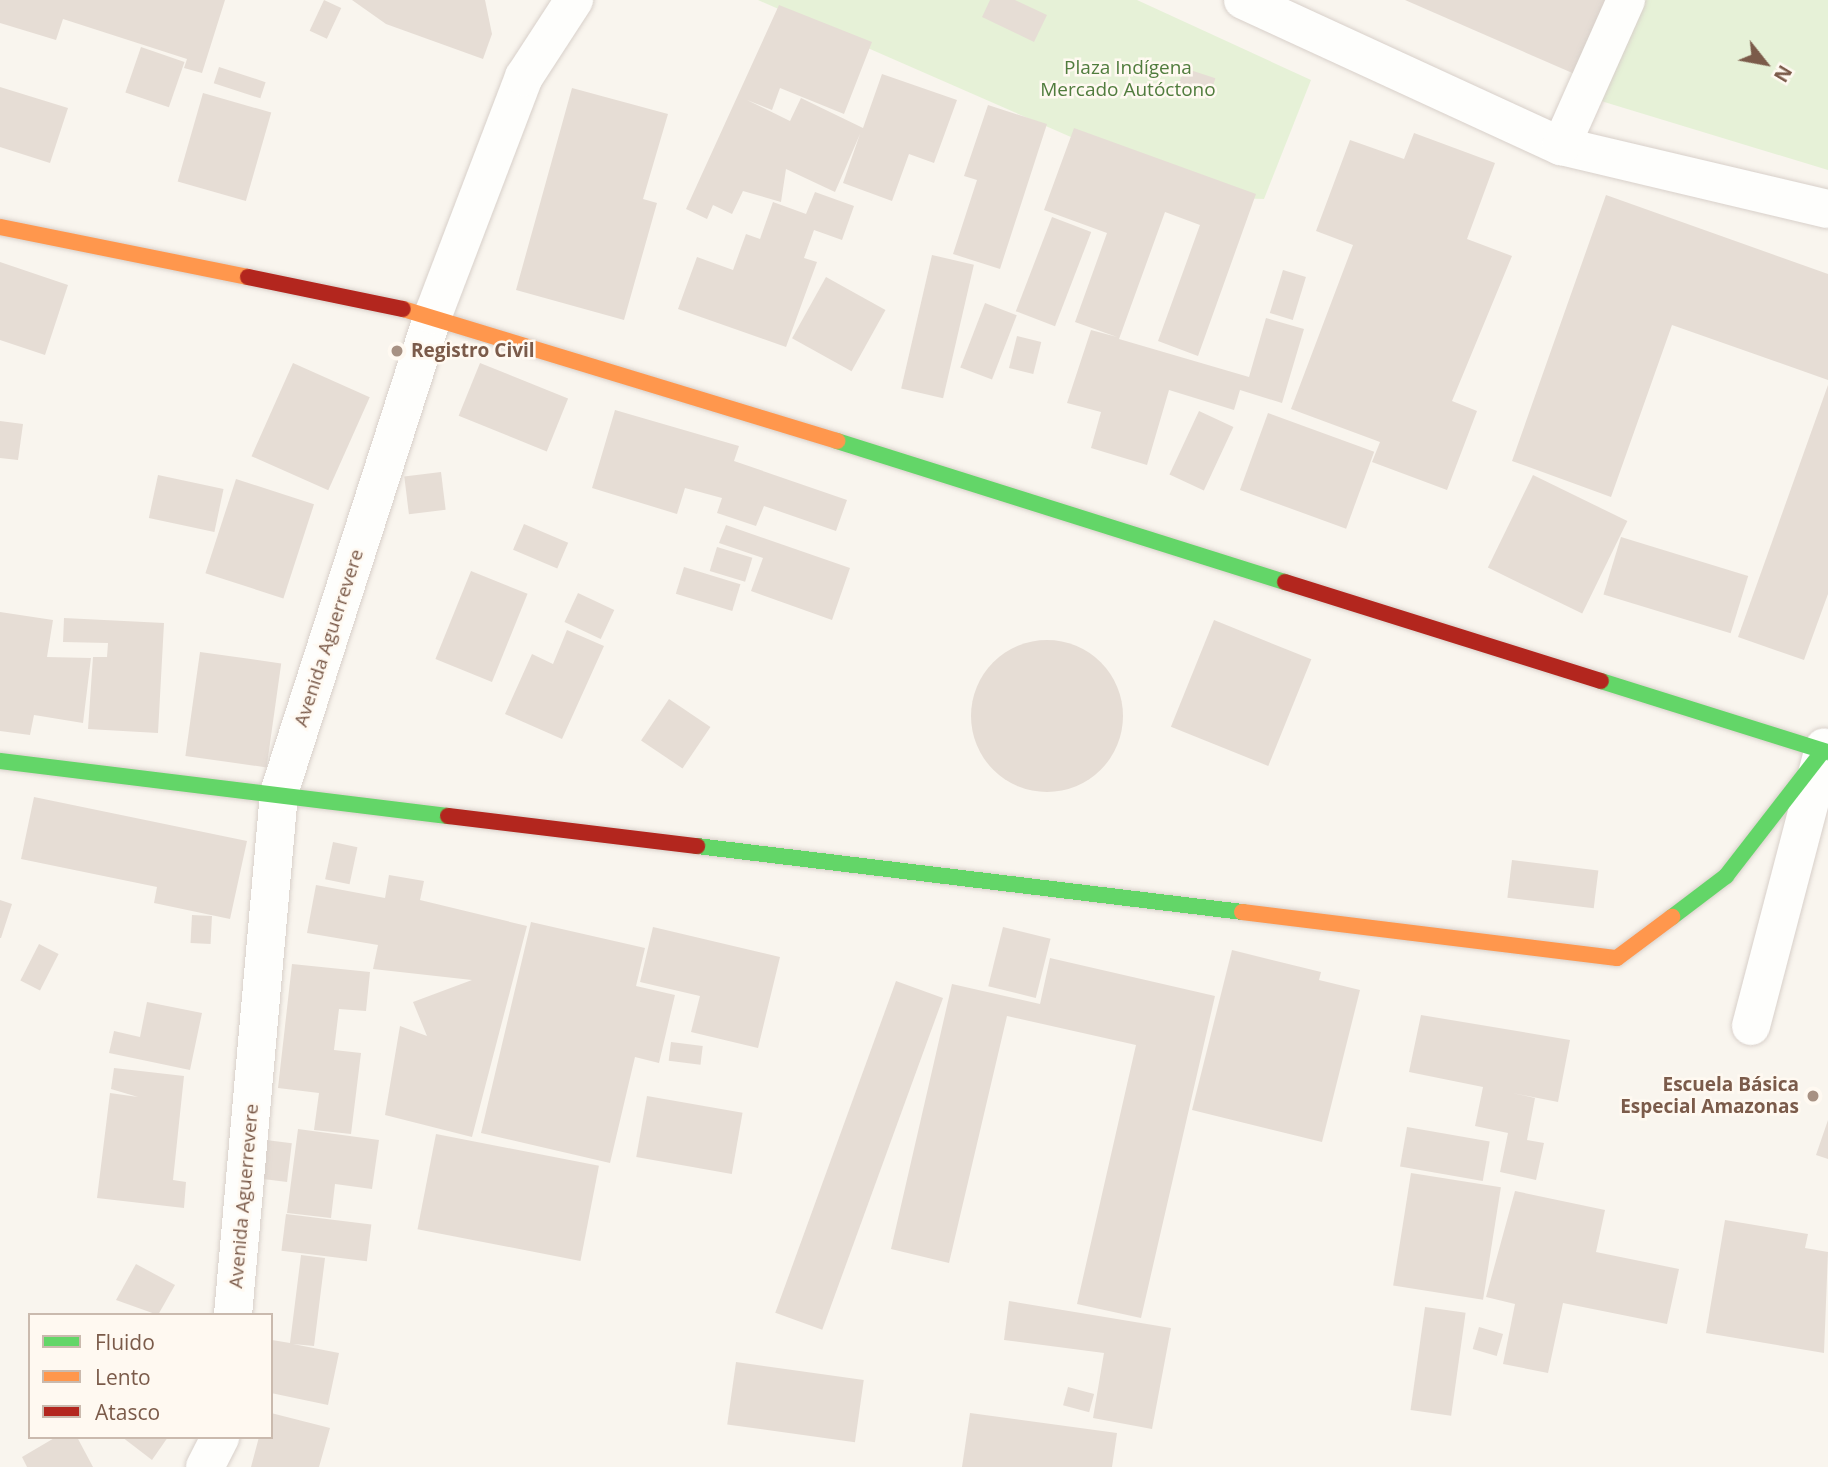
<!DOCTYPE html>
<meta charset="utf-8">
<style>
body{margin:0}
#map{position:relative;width:1828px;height:1467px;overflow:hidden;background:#f9f5ee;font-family:"Open Sans",sans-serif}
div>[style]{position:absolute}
.green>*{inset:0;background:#e6f1d7}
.building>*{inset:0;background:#e6ddd5;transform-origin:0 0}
.round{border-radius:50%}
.roads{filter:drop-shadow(0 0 2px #d8d0ca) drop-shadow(0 0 2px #d8d0ca)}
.street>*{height:38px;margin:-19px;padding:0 19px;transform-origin:19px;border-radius:19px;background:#fefefc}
.fast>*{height:16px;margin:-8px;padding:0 8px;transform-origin:8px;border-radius:8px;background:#63d668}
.slow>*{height:16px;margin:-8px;padding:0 8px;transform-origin:8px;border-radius:8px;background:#ff974d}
.jam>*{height:16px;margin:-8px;padding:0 8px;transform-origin:8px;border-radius:8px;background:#b3261e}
.dots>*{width:19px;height:19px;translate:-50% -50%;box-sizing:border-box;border:4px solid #fff9f1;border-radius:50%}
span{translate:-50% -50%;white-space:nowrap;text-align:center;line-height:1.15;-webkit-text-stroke:5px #fff9f1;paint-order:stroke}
.park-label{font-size:19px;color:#507c3d}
.poi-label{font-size:19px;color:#7b5b4a;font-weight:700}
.left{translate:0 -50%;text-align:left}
.right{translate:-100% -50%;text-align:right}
.street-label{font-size:19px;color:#7b5b4a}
.legend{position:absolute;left:28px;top:1313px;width:245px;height:126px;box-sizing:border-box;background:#fff9f1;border:2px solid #cabaae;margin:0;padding:9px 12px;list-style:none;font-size:21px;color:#7b5b4a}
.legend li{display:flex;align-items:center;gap:14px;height:35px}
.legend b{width:35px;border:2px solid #cabaae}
.north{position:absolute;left:1730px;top:28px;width:70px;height:70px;-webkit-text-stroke:5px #fff9f1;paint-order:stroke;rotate:121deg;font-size:19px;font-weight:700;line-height:28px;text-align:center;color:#7b5b4a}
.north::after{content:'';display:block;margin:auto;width:24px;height:32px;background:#7b5b4a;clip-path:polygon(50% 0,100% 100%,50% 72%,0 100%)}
</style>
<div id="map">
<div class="green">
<i style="clip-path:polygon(758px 0,1137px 0,1311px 80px,1264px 199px,1208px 197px)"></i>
<i style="clip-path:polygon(1645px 0,1828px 0,1828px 170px,1601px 101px)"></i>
</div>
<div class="building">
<i style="clip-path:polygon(0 0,225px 0,202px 73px,184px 68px,187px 59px,63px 19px,56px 40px,0 23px)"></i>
<i style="left:324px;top:0;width:19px;height:34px;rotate:25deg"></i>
<i style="clip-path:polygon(352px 0,485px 0,492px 34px,483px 59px,386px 24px)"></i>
<i style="clip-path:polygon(990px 0,1015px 0,1047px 15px,1034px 42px,982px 17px)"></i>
<i style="clip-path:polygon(1405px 0,1610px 0,1577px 75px)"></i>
<i style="clip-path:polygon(779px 5px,872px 42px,844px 114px,780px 88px,772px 110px,747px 100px,790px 121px,801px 98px,863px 128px,882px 74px,957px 100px,934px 163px,909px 154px,892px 201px,843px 183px,860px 134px,835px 192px,786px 169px,781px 202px,743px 191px,732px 214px,713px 205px,707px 219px,686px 209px)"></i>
<i style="left:141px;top:47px;width:46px;height:48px;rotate:19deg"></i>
<i style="left:219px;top:67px;width:49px;height:17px;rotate:18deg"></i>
<i style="left:1184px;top:68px;width:33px;height:22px;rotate:18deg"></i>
<i style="clip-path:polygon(0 87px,68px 108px,50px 163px,0 147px)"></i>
<i style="clip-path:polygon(572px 88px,668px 114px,643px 199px,657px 203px,624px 320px,516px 290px)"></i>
<i style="left:203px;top:93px;width:71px;height:92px;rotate:16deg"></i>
<i style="clip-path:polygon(988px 105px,1047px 124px,1000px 269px,953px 254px,977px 180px,964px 176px)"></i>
<i style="clip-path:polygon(1074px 128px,1256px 194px,1198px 356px,1158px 341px,1200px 225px,1165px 212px,1119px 339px,1249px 377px,1266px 318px,1304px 329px,1282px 403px,1240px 390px,1234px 410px,1169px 390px,1147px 465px,1091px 448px,1101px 412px,1067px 403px,1091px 330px,1117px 337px,1075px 322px,1107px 233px,1044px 210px)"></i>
<i style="clip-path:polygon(1414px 133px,1495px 163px,1467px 239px,1512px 256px,1452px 401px,1477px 411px,1447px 490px,1372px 462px,1380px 442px,1291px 409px,1353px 245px,1316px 231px,1350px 140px,1404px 159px)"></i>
<i style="clip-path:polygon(815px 192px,854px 206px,842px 240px,814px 230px,804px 258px,817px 262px,786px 347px,678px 309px,697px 257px,733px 270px,746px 234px,760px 239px,773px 202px,806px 214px)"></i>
<i style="clip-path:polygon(1606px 195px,1828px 274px,1828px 380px,1672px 325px,1611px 497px,1512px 461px)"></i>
<i style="left:1052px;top:217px;width:42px;height:101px;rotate:21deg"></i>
<i style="left:932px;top:255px;width:43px;height:137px;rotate:13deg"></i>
<i style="clip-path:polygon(0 262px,68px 285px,45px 355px,0 340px)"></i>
<i style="left:1283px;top:270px;width:24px;height:45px;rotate:17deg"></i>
<i style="left:826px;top:277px;width:68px;height:70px;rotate:29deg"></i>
<i style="left:985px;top:303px;width:34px;height:69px;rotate:21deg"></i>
<i style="left:1017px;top:336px;width:25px;height:33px;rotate:14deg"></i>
<i style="left:293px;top:363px;width:84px;height:102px;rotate:24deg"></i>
<i style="left:480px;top:363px;width:95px;height:57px;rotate:22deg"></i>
<i style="clip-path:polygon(1828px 385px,1828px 594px,1804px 660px,1738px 637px)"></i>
<i style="clip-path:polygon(615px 410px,739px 446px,734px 461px,847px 500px,836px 531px,764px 506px,756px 526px,717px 513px,722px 498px,685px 488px,677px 514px,592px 488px)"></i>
<i style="left:1199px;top:411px;width:38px;height:70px;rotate:25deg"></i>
<i style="left:1268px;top:413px;width:113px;height:82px;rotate:20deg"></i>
<i style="clip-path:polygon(0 421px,23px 424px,18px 460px,0 458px)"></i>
<i style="left:441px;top:472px;width:38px;height:37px;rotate:83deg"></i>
<i style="left:158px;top:475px;width:67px;height:44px;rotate:12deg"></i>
<i style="left:1533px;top:475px;width:105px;height:103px;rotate:26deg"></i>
<i style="left:236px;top:479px;width:82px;height:99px;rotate:18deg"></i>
<i style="left:524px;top:524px;width:48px;height:28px;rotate:23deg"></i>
<i style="clip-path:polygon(726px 525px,850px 568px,832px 620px,751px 591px,763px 558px,719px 543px)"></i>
<i style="left:1621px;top:537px;width:133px;height:60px;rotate:17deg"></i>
<i style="left:717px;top:547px;width:37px;height:25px;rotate:17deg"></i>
<i style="left:684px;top:567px;width:59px;height:28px;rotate:17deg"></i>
<i style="left:471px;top:571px;width:61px;height:95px;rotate:22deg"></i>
<i style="left:578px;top:593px;width:40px;height:32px;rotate:25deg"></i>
<i style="clip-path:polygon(0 612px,53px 620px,47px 657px,91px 658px,83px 723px,34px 715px,30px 735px,0 731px)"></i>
<i style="clip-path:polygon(64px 618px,164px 623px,158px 733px,88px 729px,93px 657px,107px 657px,108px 643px,63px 642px)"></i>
<i style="left:1214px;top:620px;width:105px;height:115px;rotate:22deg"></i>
<i style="clip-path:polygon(567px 630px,604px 646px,562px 739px,505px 714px,532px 654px,553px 664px)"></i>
<i class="round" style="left:971px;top:640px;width:152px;height:152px"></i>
<i style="left:200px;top:652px;width:82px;height:105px;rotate:8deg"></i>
<i style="left:669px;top:699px;width:50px;height:50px;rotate:34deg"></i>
<i style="clip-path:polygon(34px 797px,247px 841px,230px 919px,154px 903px,157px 887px,21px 859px)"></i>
<i style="left:333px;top:842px;width:25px;height:38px;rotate:12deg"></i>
<i style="left:1512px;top:860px;width:87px;height:38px;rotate:7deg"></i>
<i style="clip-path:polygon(389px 875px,424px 881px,420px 900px,527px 926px,472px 1137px,385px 1115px,400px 1026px,427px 1036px,413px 1002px,472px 980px,373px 969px,378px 945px,307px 933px,316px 885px,385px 898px)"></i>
<i style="clip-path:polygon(0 900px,12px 904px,1px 938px,0 938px)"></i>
<i style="left:192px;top:915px;width:20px;height:28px;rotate:3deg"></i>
<i style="clip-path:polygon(531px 922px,645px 948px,636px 986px,675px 995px,659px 1063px,635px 1057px,610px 1163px,481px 1133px)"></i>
<i style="clip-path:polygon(653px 927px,780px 957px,758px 1048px,691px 1032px,700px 996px,640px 982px)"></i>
<i style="left:1003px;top:927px;width:49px;height:61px;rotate:14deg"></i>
<i style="left:39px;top:944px;width:22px;height:41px;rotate:27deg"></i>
<i style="clip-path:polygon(1232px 950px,1321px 972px,1319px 980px,1360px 990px,1322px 1142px,1192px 1110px)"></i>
<i style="clip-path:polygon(1050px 958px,1215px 996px,1141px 1318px,1077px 1304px,1136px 1045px,1007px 1016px,949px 1263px,891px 1249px,952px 984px,1040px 1004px)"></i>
<i style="clip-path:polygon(292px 964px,370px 972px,366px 1011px,339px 1009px,334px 1050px,361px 1053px,351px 1134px,314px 1130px,319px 1093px,278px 1088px)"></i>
<i style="left:896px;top:981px;width:50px;height:353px;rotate:20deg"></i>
<i style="clip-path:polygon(147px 1002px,202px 1013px,190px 1070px,109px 1053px,114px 1031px,140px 1037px)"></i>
<i style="clip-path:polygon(1421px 1015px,1570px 1040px,1558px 1102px,1512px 1093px,1535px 1098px,1527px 1140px,1544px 1143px,1536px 1180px,1500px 1172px,1508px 1133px,1475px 1126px,1483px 1087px,1409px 1072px)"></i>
<i style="left:671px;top:1042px;width:32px;height:19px;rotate:7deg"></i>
<i style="clip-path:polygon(114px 1068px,184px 1076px,173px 1180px,186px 1182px,184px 1208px,97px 1198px,110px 1093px,138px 1097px,111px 1089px)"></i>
<i style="left:647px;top:1096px;width:97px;height:62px;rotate:10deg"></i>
<i style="clip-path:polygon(1828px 1120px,1828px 1159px,1816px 1155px)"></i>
<i style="left:1407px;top:1127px;width:84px;height:40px;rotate:10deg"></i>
<i style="clip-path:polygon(298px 1129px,379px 1140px,372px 1189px,335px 1184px,331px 1218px,287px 1213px)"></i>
<i style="left:436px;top:1134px;width:166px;height:97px;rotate:11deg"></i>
<i style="left:266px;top:1140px;width:26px;height:39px;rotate:7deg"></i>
<i style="left:1411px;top:1173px;width:91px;height:114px;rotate:9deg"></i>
<i style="clip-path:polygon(1515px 1191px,1605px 1210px,1596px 1252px,1679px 1269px,1667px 1324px,1563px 1303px,1548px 1373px,1503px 1364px,1515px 1304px,1486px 1297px)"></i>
<i style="left:286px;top:1214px;width:86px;height:37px;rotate:7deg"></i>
<i style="clip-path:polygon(1725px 1220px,1808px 1234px,1805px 1248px,1828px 1252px,1824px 1353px,1706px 1333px)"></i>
<i style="clip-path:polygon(301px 1255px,325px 1258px,314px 1346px,293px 1344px,339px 1353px,328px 1405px,271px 1393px,272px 1340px,290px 1343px)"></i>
<i style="clip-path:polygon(136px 1264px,175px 1285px,158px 1315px,116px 1300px)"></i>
<i style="clip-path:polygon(1009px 1301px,1171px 1328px,1152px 1429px,1093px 1418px,1104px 1353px,1004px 1340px)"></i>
<i style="left:1425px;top:1307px;width:41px;height:104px;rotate:8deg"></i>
<i style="left:1479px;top:1327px;width:25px;height:23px;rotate:16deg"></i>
<i style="left:736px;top:1362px;width:129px;height:63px;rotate:8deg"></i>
<i style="left:1068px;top:1387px;width:27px;height:19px;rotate:15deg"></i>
<i style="clip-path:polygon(271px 1413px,330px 1428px,319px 1467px,251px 1467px,259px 1437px,271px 1437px)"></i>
<i style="clip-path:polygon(970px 1413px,1117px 1433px,1112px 1467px,962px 1467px)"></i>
<i style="clip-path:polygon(56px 1437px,77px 1437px,93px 1467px,27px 1467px,22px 1457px)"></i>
<i style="clip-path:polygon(122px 1437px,168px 1437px,152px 1460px)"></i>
</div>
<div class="roads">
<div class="street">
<i style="left:1243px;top:0;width:350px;rotate:24.7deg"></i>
<i style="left:1561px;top:146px;width:274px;rotate:13.3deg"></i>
<i style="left:1561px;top:146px;width:160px;rotate:-66deg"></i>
<i style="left:1751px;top:1026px;width:288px;rotate:-75.3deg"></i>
<i style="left:233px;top:1315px;width:524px;rotate:-84.96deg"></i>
<i style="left:279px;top:793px;width:502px;rotate:-72.14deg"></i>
<i style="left:433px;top:315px;width:255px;rotate:-69.1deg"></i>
<i style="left:524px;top:77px;width:92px;rotate:-57deg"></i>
<i style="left:205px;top:1467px;width:34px;rotate:-63deg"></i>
</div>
<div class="fast">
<i style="left:837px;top:441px;width:470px;rotate:17.5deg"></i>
<i style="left:1601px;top:681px;width:238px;rotate:17.4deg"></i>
<i style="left:0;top:761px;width:451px;rotate:7deg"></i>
<i style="left:697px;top:846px;width:549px;rotate:6.9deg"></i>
<i style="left:1672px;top:917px;width:68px;rotate:-37.2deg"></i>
<i style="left:1726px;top:876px;width:158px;rotate:-52.2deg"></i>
</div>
<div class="slow">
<i style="left:0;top:227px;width:253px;rotate:11.4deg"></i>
<i style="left:403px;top:309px;width:454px;rotate:16.9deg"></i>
<i style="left:1242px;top:912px;width:378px;rotate:7deg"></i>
<i style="left:1617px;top:958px;width:69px;rotate:-36.7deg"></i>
</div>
<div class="jam">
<i style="left:248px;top:277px;width:158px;rotate:11.7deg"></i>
<i style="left:1285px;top:582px;width:331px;rotate:17.4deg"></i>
<i style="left:448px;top:816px;width:251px;rotate:6.9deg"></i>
</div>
</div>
<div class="dots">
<i style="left:397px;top:351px;background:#a79183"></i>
<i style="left:1813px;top:1096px;background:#a79183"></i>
</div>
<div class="park-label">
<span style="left:1128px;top:79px">Plaza Indígena<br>Mercado Autóctono</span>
</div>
<div class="poi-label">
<span class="left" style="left:411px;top:351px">Registro Civil</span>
<span class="right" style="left:1799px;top:1096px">Escuela Básica<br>Especial Amazonas</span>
</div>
<div class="street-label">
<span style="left:329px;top:638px;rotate:-72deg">Avenida Aguerrevere</span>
<span style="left:244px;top:1196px;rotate:-85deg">Avenida Aguerrevere</span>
</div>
<ul class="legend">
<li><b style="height:9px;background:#63d668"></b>Fluido</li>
<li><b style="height:9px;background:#ff974d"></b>Lento</li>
<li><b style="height:9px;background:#b3261e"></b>Atasco</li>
</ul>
<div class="north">N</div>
</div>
